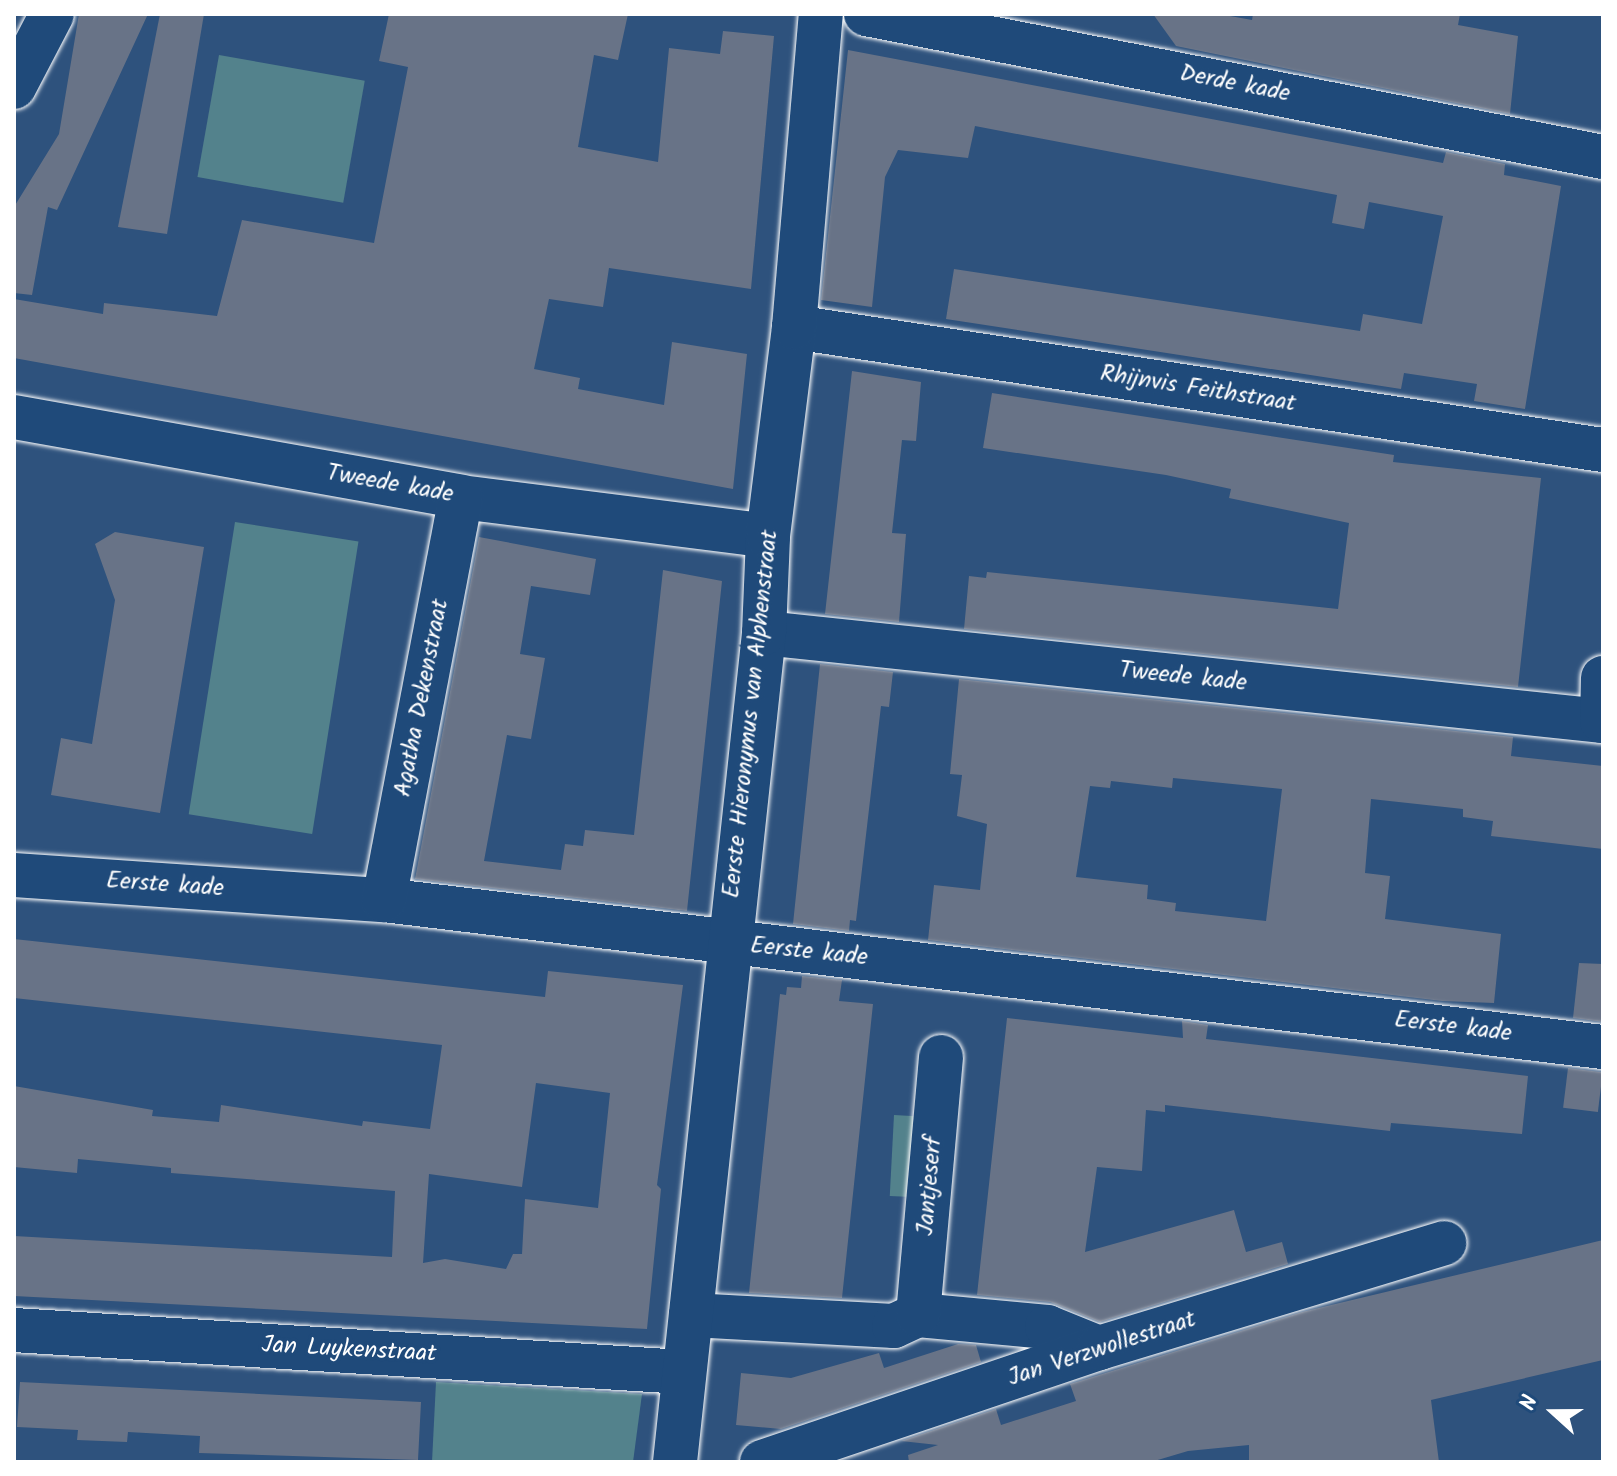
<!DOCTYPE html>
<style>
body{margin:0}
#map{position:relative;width:1617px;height:1476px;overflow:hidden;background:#2e527d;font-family:Kalam,sans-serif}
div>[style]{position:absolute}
.green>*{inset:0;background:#53828c;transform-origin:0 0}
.building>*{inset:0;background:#687387;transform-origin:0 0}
.roads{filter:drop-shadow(0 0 2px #fff) drop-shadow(0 0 2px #fff)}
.street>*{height:44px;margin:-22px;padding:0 22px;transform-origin:22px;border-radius:22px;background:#1f4a7a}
span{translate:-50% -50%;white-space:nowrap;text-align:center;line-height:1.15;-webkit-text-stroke:7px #1f4a7a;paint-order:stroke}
.street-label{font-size:24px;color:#fff}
.frame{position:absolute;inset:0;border:16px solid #fff;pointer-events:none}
.north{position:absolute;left:1513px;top:1372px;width:80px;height:80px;-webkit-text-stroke:6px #1f4a7a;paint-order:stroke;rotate:291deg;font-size:22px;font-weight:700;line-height:32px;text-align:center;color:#fff}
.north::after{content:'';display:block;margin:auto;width:28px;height:36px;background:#fff;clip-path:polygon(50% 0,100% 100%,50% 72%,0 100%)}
</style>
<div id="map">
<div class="green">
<i style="left:219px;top:55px;width:148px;height:124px;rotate:10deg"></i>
<i style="left:235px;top:522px;width:125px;height:296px;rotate:9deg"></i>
<i style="left:894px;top:1115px;width:22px;height:81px;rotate:3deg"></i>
<i style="clip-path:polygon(436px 1382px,642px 1394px,633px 1462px,432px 1462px)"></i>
</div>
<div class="building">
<i style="clip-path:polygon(79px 14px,148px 14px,57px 210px,48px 207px,32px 295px,14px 293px,14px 207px,59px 134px)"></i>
<i style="clip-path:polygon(160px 14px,204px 14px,167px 234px,118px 227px)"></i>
<i style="clip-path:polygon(389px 14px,628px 14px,618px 60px,594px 55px,578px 147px,658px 162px,669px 48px,720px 54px,723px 31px,774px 36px,751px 289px,609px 268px,603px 307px,549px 299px,534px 369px,580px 378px,578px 389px,664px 405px,672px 342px,747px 354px,733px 489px,14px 358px,14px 299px,103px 314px,104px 303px,217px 316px,242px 220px,374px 243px,408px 67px,379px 61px)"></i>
<i style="clip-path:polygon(1153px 14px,1219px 14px,1252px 20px,1253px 14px,1460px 14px,1458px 25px,1518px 36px,1510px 114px,1176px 46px)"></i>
<i style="clip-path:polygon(848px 50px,1443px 163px,1446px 152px,1505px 164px,1504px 175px,1561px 186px,1525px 409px,1474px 401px,1477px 384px,1404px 373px,1401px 389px,946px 319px,954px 269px,1360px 331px,1363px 314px,1422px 324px,1443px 216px,1369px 202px,1364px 229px,1332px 223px,1337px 195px,975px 126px,968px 158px,898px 150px,885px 177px,872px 307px,821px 300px)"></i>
<i style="clip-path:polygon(852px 371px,921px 382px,916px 441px,902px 440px,892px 533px,906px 534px,899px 622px,825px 614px)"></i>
<i style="clip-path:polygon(992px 393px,1394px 455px,1393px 462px,1541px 478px,1518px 687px,964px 629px,969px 576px,986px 578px,987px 572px,1338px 609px,1349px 523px,1229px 498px,1231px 489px,1166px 475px,983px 448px)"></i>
<i style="clip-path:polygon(115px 532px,204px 547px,160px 813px,51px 795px,61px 738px,92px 744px,115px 600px,95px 544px)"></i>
<i style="clip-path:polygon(479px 537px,596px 559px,590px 595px,531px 586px,520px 654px,545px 658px,531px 739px,507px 735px,484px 861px,561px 870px,565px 844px,583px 846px,585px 830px,634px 835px,663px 570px,722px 581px,687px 911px,415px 879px)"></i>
<i style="clip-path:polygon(820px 664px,893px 672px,889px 707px,881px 706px,856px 921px,850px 920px,849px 931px,793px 924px)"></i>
<i style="clip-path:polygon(evenodd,959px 679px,1513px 737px,1511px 756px,1603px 766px,1603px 849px,1491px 836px,1493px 821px,1463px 817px,1463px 809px,1371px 799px,1365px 873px,1390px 876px,1385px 919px,1501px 934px,1494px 1003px,1442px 1001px,928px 940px,934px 885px,980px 890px,987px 824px,957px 816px,962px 775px,950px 774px,959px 679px,1173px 778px,1282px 789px,1266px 921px,1175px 911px,1176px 903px,1147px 899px,1148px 885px,1076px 877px,1090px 786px,1110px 788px,1111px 781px,1172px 788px,1173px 778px)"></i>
<i style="clip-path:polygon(evenodd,14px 939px,545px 997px,548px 971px,683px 985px,657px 1185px,661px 1189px,647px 1329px,14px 1296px,14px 1236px,392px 1257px,395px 1191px,171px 1173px,171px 1168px,78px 1159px,77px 1173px,14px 1167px,14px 1086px,153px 1110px,152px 1116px,219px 1122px,221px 1105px,362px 1126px,363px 1121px,430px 1129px,442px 1045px,14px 998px,14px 939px,536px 1083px,610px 1093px,598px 1208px,525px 1199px,522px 1254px,513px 1254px,506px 1269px,445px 1259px,423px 1263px,429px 1174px,522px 1187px,536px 1083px)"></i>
<i style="clip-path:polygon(1579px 963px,1603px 964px,1603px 1022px,1573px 1018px)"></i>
<i style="clip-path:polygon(802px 976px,842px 980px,839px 1001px,873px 1004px,842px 1298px,749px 1293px,780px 994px,786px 995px,787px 987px,801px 988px)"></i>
<i style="clip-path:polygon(1007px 1018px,1183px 1038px,1182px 1021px,1208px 1025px,1206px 1039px,1528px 1076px,1522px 1134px,1391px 1123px,1390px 1131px,1165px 1105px,1165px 1112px,1146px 1110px,1142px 1171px,1097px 1167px,1085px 1252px,1234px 1210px,1246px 1252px,1282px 1242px,1288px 1264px,1100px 1322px,1050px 1302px,977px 1295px)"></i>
<i style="left:1568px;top:1068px;width:35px;height:40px;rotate:7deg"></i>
<i style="clip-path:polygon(1603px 1240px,1603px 1360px,1431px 1400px,1439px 1462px,1249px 1462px,1249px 1445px,1188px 1451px,1151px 1462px,909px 1462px,908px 1455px,938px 1445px,901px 1441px,996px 1409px,1001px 1425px,1076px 1401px,1070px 1384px,1302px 1312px)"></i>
<i style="clip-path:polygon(958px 1344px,976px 1345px,981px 1362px,781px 1429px,736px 1425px,741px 1373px,791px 1378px,879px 1353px,884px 1368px)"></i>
<i style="clip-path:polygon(20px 1382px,421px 1402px,418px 1460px,199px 1453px,200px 1436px,128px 1432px,127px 1442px,77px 1440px,78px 1430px,17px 1427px)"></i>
</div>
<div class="roads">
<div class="street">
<i style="left:866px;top:14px;width:751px;rotate:10.98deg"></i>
<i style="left:14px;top:87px;width:82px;rotate:-62.5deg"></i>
<i style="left:794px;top:327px;width:818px;rotate:8.65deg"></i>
<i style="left:14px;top:417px;width:454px;rotate:10.1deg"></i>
<i style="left:461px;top:497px;width:309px;rotate:7.2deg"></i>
<i style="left:764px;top:633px;width:844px;rotate:5.99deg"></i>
<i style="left:1602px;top:721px;width:43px;rotate:-88.7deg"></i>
<i style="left:14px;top:875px;width:371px;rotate:3.9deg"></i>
<i style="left:384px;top:900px;width:1228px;rotate:6.88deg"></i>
<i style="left:384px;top:900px;width:410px;rotate:-79.2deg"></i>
<i style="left:691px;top:1315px;width:203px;rotate:3.1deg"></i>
<i style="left:894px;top:1326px;width:26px;rotate:-25deg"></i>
<i style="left:918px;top:1315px;width:130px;rotate:5.3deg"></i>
<i style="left:1047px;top:1327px;width:56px;rotate:22deg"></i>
<i style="left:918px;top:1315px;width:259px;rotate:-84.9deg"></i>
<i style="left:14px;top:1330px;width:670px;rotate:3.59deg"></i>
<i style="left:675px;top:1462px;width:834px;rotate:-83.87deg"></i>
<i style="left:764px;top:633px;width:97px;rotate:-87.6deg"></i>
<i style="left:768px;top:536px;width:211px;rotate:-82.9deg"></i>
<i style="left:794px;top:327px;width:314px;rotate:-85.1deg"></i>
<i style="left:762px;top:1462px;width:356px;rotate:-18.7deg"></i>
<i style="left:1099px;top:1348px;width:361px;rotate:-16.9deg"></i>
</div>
</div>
<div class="street-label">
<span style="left:1235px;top:84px;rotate:11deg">Derde kade</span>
<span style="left:1198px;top:389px;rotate:9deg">Rhijnvis Feithstraat</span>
<span style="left:390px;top:484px;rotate:10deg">Tweede kade</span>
<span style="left:1183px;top:677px;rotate:6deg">Tweede kade</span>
<span style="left:422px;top:698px;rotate:-79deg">Agatha Dekenstraat</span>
<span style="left:751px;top:714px;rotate:-84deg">Eerste Hieronymus van Alphenstraat</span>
<span style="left:165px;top:885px;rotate:4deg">Eerste kade</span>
<span style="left:809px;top:952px;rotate:6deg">Eerste kade</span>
<span style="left:1453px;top:1027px;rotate:7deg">Eerste kade</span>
<span style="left:930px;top:1186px;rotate:-85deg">Jantjeserf</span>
<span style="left:1102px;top:1349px;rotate:-18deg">Jan Verzwollestraat</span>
<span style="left:349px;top:1350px;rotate:3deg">Jan Luykenstraat</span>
</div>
<div class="frame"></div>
<div class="north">N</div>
</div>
